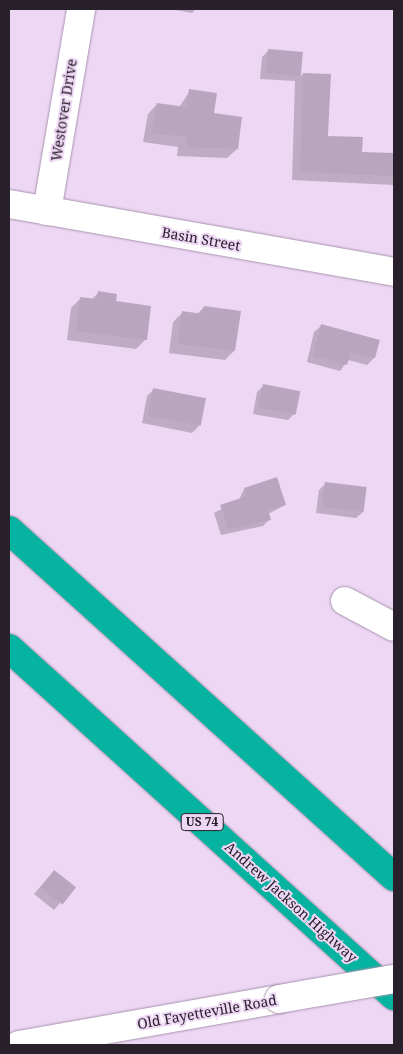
<!DOCTYPE html>
<style>
body{margin:0}
#map{position:relative;width:403px;height:1054px;overflow:hidden;background:#edd7f4;font-family:"Noto Serif",serif}
div>[style]{position:absolute}
.shadow>*{inset:0;background:#0003}
.building>*{inset:0;background:#baa5c1;transform-origin:0 0}
.roads{filter:drop-shadow(0 0 1px #a894af) drop-shadow(0 0 1px #a894af)}
.minor>*{height:28px;margin:-14px;padding:0 14px;transform-origin:14px;border-radius:14px;background:#fff}
.highway>*{height:28px;margin:-14px;padding:0 14px;transform-origin:14px;border-radius:14px;background:#06b3a1}
.bridges{filter:drop-shadow(0 0 1px #a894af) drop-shadow(0 0 1px #a894af)}
.minor-bridge>*{height:28px;margin:-14px;padding:0 14px;transform-origin:14px;border-radius:14px;background:#fff}
span{translate:-50% -50%;white-space:nowrap;text-align:center;line-height:1.15;-webkit-text-stroke:4px #edd7f4;paint-order:stroke}
.shield-label span{padding:1px 4px;background:#edd7f4;border:1px solid;border-radius:4px;-webkit-text-stroke-width:0}
.shield-label{font-size:12px;color:#28202a;font-weight:700}
.street-label{font-size:14px;color:#28202a}
.frame{position:absolute;inset:0;border:10px solid #28202a;pointer-events:none}
</style>
<div id="map">
<div class="shadow">
<i style="clip-path:polygon(170px 9px,196px 9px,192px 13px)"></i>
<i style="clip-path:polygon(269px 50px,302px 53px,300px 77px,303px 74px,327px 137px,361px 154px,394px 155px,394px 185px,292px 180px,295px 81px,260px 79px,262px 57px)"></i>
<i style="clip-path:polygon(190px 91px,237px 149px,227px 158px,177px 156px,178px 147px,143px 142px,148px 114px,157px 104px,179px 107px)"></i>
<i style="clip-path:polygon(99px 292px,146px 339px,136px 349px,67px 340px,71px 308px,81px 298px,92px 299px)"></i>
<i style="clip-path:polygon(204px 307px,234px 351px,225px 360px,169px 353px,173px 322px,183px 312px,197px 314px)"></i>
<i style="clip-path:polygon(321px 326px,378px 340px,374px 358px,367px 365px,348px 360px,340px 371px,307px 362px,314px 332px)"></i>
<i style="clip-path:polygon(263px 386px,295px 413px,288px 420px,253px 414px,257px 392px)"></i>
<i style="clip-path:polygon(154px 389px,199px 426px,192px 433px,142px 423px,147px 396px)"></i>
<i style="clip-path:polygon(326px 483px,363px 512px,356px 518px,316px 513px,319px 490px)"></i>
<i style="clip-path:polygon(244px 489px,285px 505px,268px 514px,270px 519px,263px 526px,221px 535px,214px 513px,239px 500px)"></i>
<i style="clip-path:polygon(48px 878px,74px 887px,54px 910px,34px 894px)"></i>
</div>
<div class="building">
<i style="left:268px;top:49px;width:35px;height:24px;rotate:5deg"></i>
<i style="clip-path:polygon(303px 73px,331px 74px,328px 136px,363px 137px,362px 152px,394px 153px,394px 176px,300px 172px)"></i>
<i style="clip-path:polygon(189px 89px,217px 93px,214px 113px,242px 117px,238px 149px,186px 147px,187px 137px,152px 133px,157px 103px,186px 107px)"></i>
<i style="clip-path:polygon(98px 291px,117px 294px,116px 301px,151px 306px,147px 340px,76px 331px,80px 297px,97px 299px)"></i>
<i style="clip-path:polygon(204px 306px,241px 311px,235px 351px,178px 344px,182px 311px,203px 314px)"></i>
<i style="clip-path:polygon(321px 324px,380px 340px,375px 358px,351px 352px,347px 365px,313px 356px)"></i>
<i style="left:263px;top:384px;width:38px;height:24px;rotate:11deg"></i>
<i style="left:153px;top:388px;width:54px;height:28px;rotate:11deg"></i>
<i style="clip-path:polygon(277px 477px,286px 505px,268px 510px,271px 520px,228px 529px,220px 505px,247px 496px,244px 488px)"></i>
<i style="left:325px;top:482px;width:42px;height:25px;rotate:7deg"></i>
<i style="left:54px;top:870px;width:28px;height:22px;rotate:38deg"></i>
</div>
<div class="roads">
<div class="minor">
<i style="left:9px;top:204px;width:391px;rotate:10deg"></i>
<i style="left:47px;top:211px;width:205px;rotate:-80.4deg"></i>
<i style="left:345px;top:601px;width:55px;rotate:28deg"></i>
<i style="left:19px;top:1045px;width:264px;rotate:-10deg"></i>
</div>
<div class="highway">
<i style="left:9px;top:530px;width:518px;rotate:42.03deg"></i>
<i style="left:9px;top:648px;width:519px;rotate:42.11deg"></i>
</div>
</div>
<div class="bridges">
<div class="minor-bridge">
<i style="left:279px;top:999px;width:117px;rotate:-9.9deg"></i>
</div>
</div>
<div class="shield-label">
<span style="left:202px;top:822px">US 74</span>
</div>
<div class="street-label">
<span style="left:64px;top:110px;rotate:-81deg">Westover Drive</span>
<span style="left:201px;top:239px;rotate:10deg">Basin Street</span>
<span style="left:291px;top:902px;rotate:42deg">Andrew Jackson Highway</span>
<span style="left:207px;top:1012px;rotate:-10deg">Old Fayetteville Road</span>
</div>
<div class="frame"></div>
</div>
